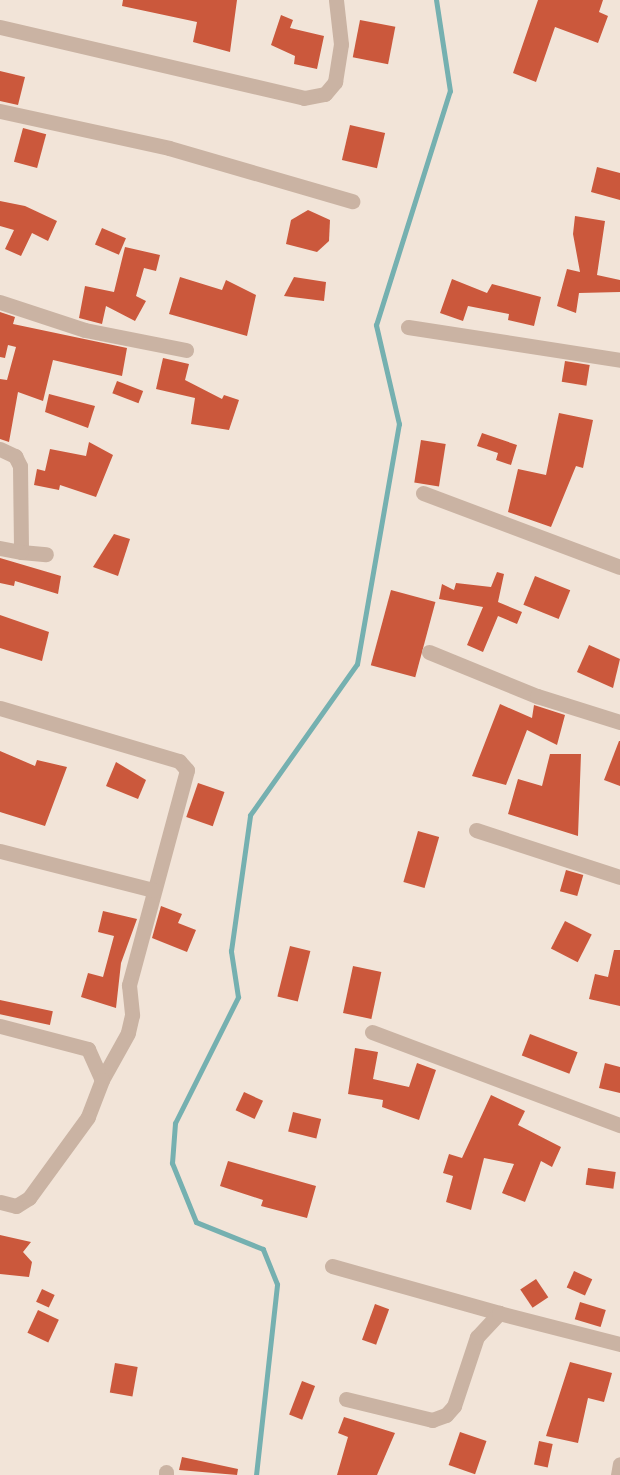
<!DOCTYPE html>
<style>
body{margin:0}
#map{position:relative;width:620px;height:1475px;overflow:hidden;background:#f2e4d8;font-family:"PT Sans",sans-serif}
div>[style]{position:absolute}
.stream>*{height:5px;margin:-2.5px;padding:0 2.5px;transform-origin:2.5px;border-radius:2.5px;background:#75b0b0}
.building>*{inset:0;background:#cb583c;transform-origin:0 0}
.street>*{height:15px;margin:-7.5px;padding:0 7.5px;transform-origin:7.5px;border-radius:7.5px;background:#cab3a3}
span{translate:-50% -50%;white-space:nowrap;text-align:center;line-height:1.15;-webkit-text-stroke:4.5px #faefe4;paint-order:stroke}
</style>
<div id="map">
<div class="stream">
<i style="left:256px;top:1475px;width:192px;rotate:-83.7deg"></i>
<i style="left:277px;top:1284px;width:38px;rotate:-112deg"></i>
<i style="left:263px;top:1249px;width:72px;rotate:-158.1deg"></i>
<i style="left:196px;top:1222px;width:64px;rotate:-112.1deg"></i>
<i style="left:172px;top:1163px;width:40px;rotate:-85.7deg"></i>
<i style="left:175px;top:1123px;width:141px;rotate:-63.4deg"></i>
<i style="left:238px;top:997px;width:47px;rotate:-98.7deg"></i>
<i style="left:231px;top:951px;width:137px;rotate:-82deg"></i>
<i style="left:250px;top:815px;width:185px;rotate:-54.7deg"></i>
<i style="left:357px;top:664px;width:244px;rotate:-80.1deg"></i>
<i style="left:399px;top:424px;width:102px;rotate:-103.1deg"></i>
<i style="left:376px;top:325px;width:245px;rotate:-72.5deg"></i>
<i style="left:450px;top:91px;width:92px;rotate:-98.7deg"></i>
</div>
<div class="building">
<i style="clip-path:polygon(123px 0,237px 0,230px 52px,193px 42px,197px 22px,122px 6px)"></i>
<i style="clip-path:polygon(538px 0,603px 0,599px 12px,608px 16px,598px 43px,555px 27px,536px 82px,513px 73px)"></i>
<i style="clip-path:polygon(281px 15px,293px 20px,290px 28px,324px 36px,317px 69px,294px 64px,295px 56px,271px 45px)"></i>
<i style="left:360px;top:20px;width:36px;height:38px;rotate:11deg"></i>
<i style="clip-path:polygon(0 71px,25px 77px,18px 105px,0 101px)"></i>
<i style="left:350px;top:125px;width:36px;height:36px;rotate:13deg"></i>
<i style="left:23px;top:128px;width:24px;height:35px;rotate:15deg"></i>
<i style="clip-path:polygon(597px 167px,620px 173px,620px 200px,591px 192px)"></i>
<i style="clip-path:polygon(0 201px,25px 206px,57px 221px,48px 241px,32px 233px,21px 256px,5px 249px,14px 230px,0 226px)"></i>
<i style="clip-path:polygon(308px 210px,330px 220px,329px 241px,317px 252px,286px 244px,291px 220px)"></i>
<i style="clip-path:polygon(575px 216px,605px 221px,597px 275px,620px 280px,620px 292px,579px 293px,576px 313px,557px 306px,567px 269px,580px 272px,573px 234px)"></i>
<i style="left:102px;top:228px;width:26px;height:18px;rotate:23deg"></i>
<i style="clip-path:polygon(125px 247px,160px 255px,156px 271px,144px 268px,136px 296px,146px 301px,135px 321px,106px 306px,102px 324px,79px 318px,85px 286px,114px 292px)"></i>
<i style="clip-path:polygon(180px 277px,222px 290px,226px 280px,256px 295px,247px 336px,169px 314px)"></i>
<i style="clip-path:polygon(294px 277px,326px 282px,324px 301px,284px 296px)"></i>
<i style="clip-path:polygon(452px 279px,487px 293px,492px 284px,541px 297px,534px 326px,508px 320px,509px 314px,468px 306px,463px 321px,440px 313px)"></i>
<i style="clip-path:polygon(0 312px,15px 317px,13px 324px,127px 348px,122px 376px,53px 360px,43px 401px,18px 392px,9px 442px,0 439px,0 379px,7px 380px,16px 347px,8px 345px,5px 358px,0 357px)"></i>
<i style="clip-path:polygon(163px 358px,189px 364px,185px 380px,222px 399px,224px 395px,239px 400px,229px 430px,191px 424px,195px 398px,156px 389px)"></i>
<i style="left:565px;top:361px;width:25px;height:21px;rotate:9deg"></i>
<i style="left:117px;top:381px;width:28px;height:13px;rotate:21deg"></i>
<i style="clip-path:polygon(49px 394px,95px 406px,88px 428px,45px 412px)"></i>
<i style="clip-path:polygon(559px 413px,593px 420px,583px 468px,576px 466px,551px 527px,508px 512px,518px 469px,546px 475px)"></i>
<i style="clip-path:polygon(482px 433px,517px 445px,511px 465px,496px 460px,498px 453px,477px 446px)"></i>
<i style="left:421px;top:440px;width:25px;height:43px;rotate:9deg"></i>
<i style="clip-path:polygon(89px 442px,113px 455px,96px 497px,60px 485px,59px 490px,34px 485px,37px 469px,45px 471px,50px 449px,86px 456px)"></i>
<i style="clip-path:polygon(114px 534px,130px 539px,118px 576px,93px 567px)"></i>
<i style="clip-path:polygon(0 558px,61px 576px,58px 594px,15px 581px,14px 586px,0 583px)"></i>
<i style="clip-path:polygon(497px 572px,504px 574px,498px 602px,522px 612px,517px 624px,498px 616px,483px 652px,467px 645px,483px 607px,439px 599px,442px 584px,454px 590px,456px 583px,491px 587px)"></i>
<i style="left:535px;top:576px;width:38px;height:31px;rotate:22deg"></i>
<i style="left:391px;top:590px;width:46px;height:78px;rotate:15deg"></i>
<i style="clip-path:polygon(0 615px,49px 632px,42px 661px,0 648px)"></i>
<i style="clip-path:polygon(589px 645px,620px 659px,613px 688px,577px 672px)"></i>
<i style="clip-path:polygon(500px 704px,532px 718px,534px 705px,565px 715px,557px 745px,527px 730px,506px 785px,472px 776px)"></i>
<i style="clip-path:polygon(619px 741px,620px 741px,620px 786px,604px 780px)"></i>
<i style="clip-path:polygon(0 751px,35px 766px,37px 760px,67px 767px,45px 826px,0 812px)"></i>
<i style="clip-path:polygon(550px 754px,581px 754px,578px 836px,508px 814px,518px 779px,542px 786px)"></i>
<i style="clip-path:polygon(116px 762px,146px 780px,138px 799px,106px 786px)"></i>
<i style="left:198px;top:783px;width:28px;height:36px;rotate:19deg"></i>
<i style="left:418px;top:831px;width:22px;height:53px;rotate:16deg"></i>
<i style="left:566px;top:870px;width:18px;height:22px;rotate:16deg"></i>
<i style="clip-path:polygon(161px 906px,182px 914px,178px 923px,196px 930px,187px 952px,152px 938px)"></i>
<i style="clip-path:polygon(103px 911px,137px 919px,121px 963px,116px 1008px,81px 997px,88px 973px,103px 977px,114px 936px,98px 932px)"></i>
<i style="left:565px;top:921px;width:30px;height:31px;rotate:27deg"></i>
<i style="left:290px;top:946px;width:21px;height:52px;rotate:14deg"></i>
<i style="clip-path:polygon(614px 950px,620px 950px,620px 1006px,589px 999px,595px 974px,608px 977px)"></i>
<i style="left:353px;top:966px;width:29px;height:48px;rotate:12deg"></i>
<i style="left:0;top:1000px;width:54px;height:14px;rotate:12deg"></i>
<i style="left:530px;top:1034px;width:51px;height:23px;rotate:21deg"></i>
<i style="clip-path:polygon(355px 1048px,378px 1052px,373px 1079px,409px 1087px,417px 1063px,436px 1070px,419px 1120px,382px 1107px,383px 1100px,348px 1094px)"></i>
<i style="clip-path:polygon(605px 1063px,620px 1067px,620px 1093px,599px 1088px)"></i>
<i style="left:244px;top:1092px;width:21px;height:20px;rotate:25deg"></i>
<i style="clip-path:polygon(491px 1095px,525px 1111px,518px 1125px,561px 1147px,552px 1167px,541px 1161px,525px 1202px,502px 1193px,514px 1164px,484px 1158px,471px 1210px,446px 1202px,453px 1176px,443px 1173px,449px 1154px,462px 1158px)"></i>
<i style="left:293px;top:1112px;width:29px;height:20px;rotate:14deg"></i>
<i style="clip-path:polygon(228px 1161px,316px 1186px,307px 1218px,261px 1206px,263px 1200px,220px 1186px)"></i>
<i style="left:588px;top:1168px;width:28px;height:17px;rotate:8deg"></i>
<i style="clip-path:polygon(0 1235px,31px 1242px,23px 1252px,32px 1262px,29px 1277px,0 1274px)"></i>
<i style="left:574px;top:1271px;width:20px;height:18px;rotate:24deg"></i>
<i style="left:536px;top:1279px;width:22px;height:19px;rotate:56deg"></i>
<i style="left:42px;top:1289px;width:14px;height:14px;rotate:25deg"></i>
<i style="left:580px;top:1302px;width:27px;height:18px;rotate:17deg"></i>
<i style="left:375px;top:1304px;width:15px;height:38px;rotate:20deg"></i>
<i style="left:38px;top:1310px;width:23px;height:25px;rotate:25deg"></i>
<i style="clip-path:polygon(570px 1362px,612px 1373px,604px 1402px,588px 1398px,578px 1443px,546px 1436px)"></i>
<i style="left:115px;top:1363px;width:23px;height:30px;rotate:10deg"></i>
<i style="left:302px;top:1381px;width:14px;height:36px;rotate:21deg"></i>
<i style="clip-path:polygon(344px 1417px,395px 1433px,377px 1475px,337px 1475px,348px 1437px,338px 1433px)"></i>
<i style="left:460px;top:1432px;width:28px;height:35px;rotate:19deg"></i>
<i style="left:539px;top:1441px;width:14px;height:24px;rotate:12deg"></i>
<i style="clip-path:polygon(182px 1457px,238px 1469px,237px 1475px,179px 1470px)"></i>
</div>
<div class="street">
<i style="left:0;top:27px;width:312px;rotate:13.1deg"></i>
<i style="left:304px;top:98px;width:21px;rotate:-11deg"></i>
<i style="left:325px;top:94px;width:16px;rotate:-50deg"></i>
<i style="left:335px;top:82px;width:38px;rotate:-81deg"></i>
<i style="left:341px;top:44px;width:44px;rotate:-96.5deg"></i>
<i style="left:0;top:111px;width:173px;rotate:12.3deg"></i>
<i style="left:169px;top:148px;width:191px;rotate:16.2deg"></i>
<i style="left:0;top:302px;width:89px;rotate:18.2deg"></i>
<i style="left:85px;top:330px;width:103px;rotate:11.2deg"></i>
<i style="left:408px;top:327px;width:215px;rotate:8.8deg"></i>
<i style="left:0;top:449px;width:17px;rotate:25deg"></i>
<i style="left:15px;top:456px;width:11px;rotate:63deg"></i>
<i style="left:20px;top:466px;width:86px;rotate:89.3deg"></i>
<i style="left:21px;top:552px;width:25px;rotate:5deg"></i>
<i style="left:423px;top:493px;width:210px;rotate:20.6deg"></i>
<i style="left:0;top:548px;width:21px;rotate:11deg"></i>
<i style="left:429px;top:652px;width:117px;rotate:22.2deg"></i>
<i style="left:537px;top:696px;width:87px;rotate:17.4deg"></i>
<i style="left:0;top:708px;width:187px;rotate:16.5deg"></i>
<i style="left:179px;top:761px;width:12px;rotate:48deg"></i>
<i style="left:187px;top:770px;width:223px;rotate:105.1deg"></i>
<i style="left:129px;top:985px;width:30px;rotate:84deg"></i>
<i style="left:132px;top:1015px;width:18px;rotate:103deg"></i>
<i style="left:128px;top:1033px;width:54px;rotate:119deg"></i>
<i style="left:476px;top:830px;width:151px;rotate:18.1deg"></i>
<i style="left:0;top:851px;width:158px;rotate:14.3deg"></i>
<i style="left:0;top:1026px;width:91px;rotate:14.6deg"></i>
<i style="left:88px;top:1049px;width:34px;rotate:66deg"></i>
<i style="left:102px;top:1080px;width:40px;rotate:111deg"></i>
<i style="left:88px;top:1117px;width:100px;rotate:126.1deg"></i>
<i style="left:29px;top:1198px;width:15px;rotate:148deg"></i>
<i style="left:16px;top:1206px;width:16px;rotate:-166deg"></i>
<i style="left:372px;top:1032px;width:265px;rotate:20.6deg"></i>
<i style="left:332px;top:1266px;width:173px;rotate:15.7deg"></i>
<i style="left:346px;top:1399px;width:89px;rotate:13.7deg"></i>
<i style="left:432px;top:1420px;width:15px;rotate:-20deg"></i>
<i style="left:446px;top:1415px;width:12px;rotate:-48deg"></i>
<i style="left:454px;top:1406px;width:73px;rotate:-71.6deg"></i>
<i style="left:477px;top:1337px;width:33px;rotate:-47deg"></i>
<i style="left:499px;top:1313px;width:125px;rotate:14.4deg"></i>
<i style="left:166px;top:1475px;width:3px;rotate:-90deg"></i>
<i style="left:618px;top:1475px;width:11px;rotate:-80deg"></i>
</div>
</div>
